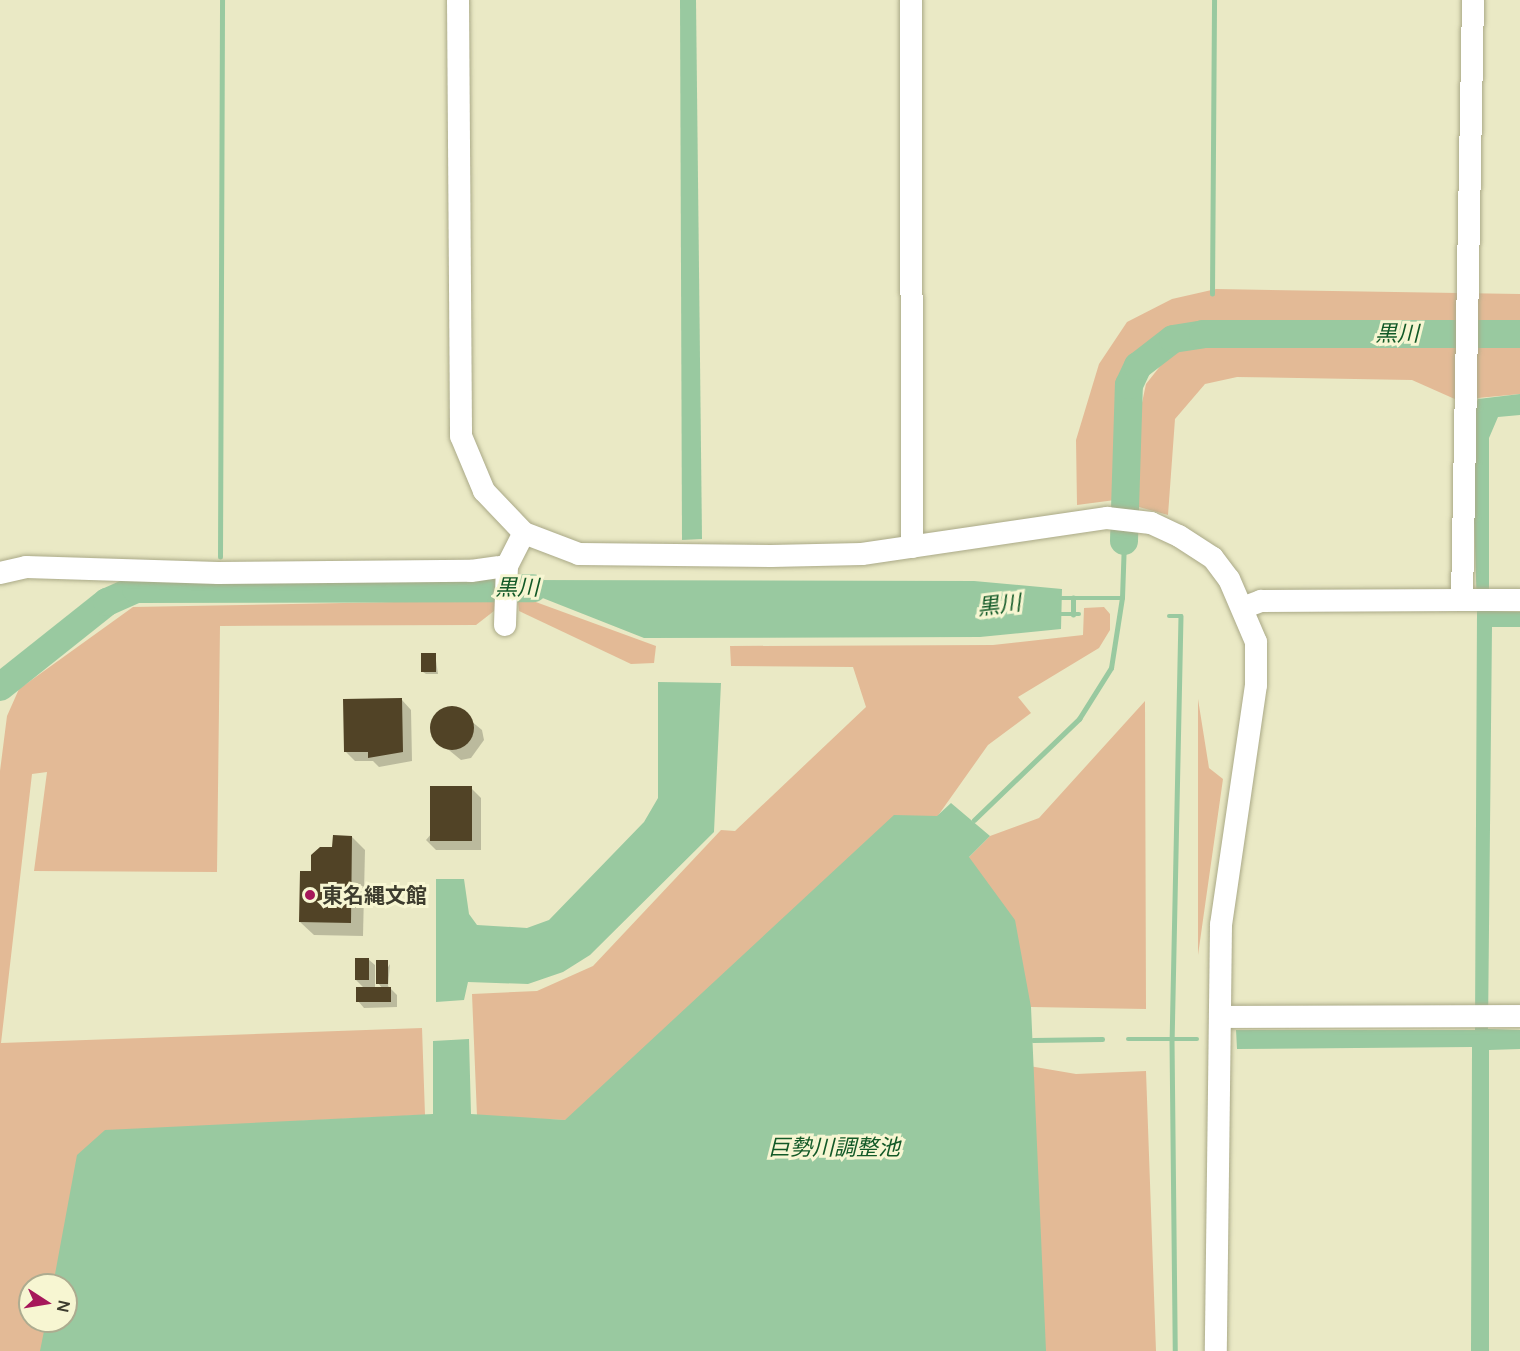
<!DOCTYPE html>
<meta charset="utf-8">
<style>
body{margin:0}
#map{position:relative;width:1520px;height:1351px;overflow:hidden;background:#eae9c5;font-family:Manrope,"Noto Sans JP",sans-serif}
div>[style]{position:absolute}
.green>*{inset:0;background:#e3ba96}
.water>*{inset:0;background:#99c9a0}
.shadow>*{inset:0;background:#0003}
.stream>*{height:4.5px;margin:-2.25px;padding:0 2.25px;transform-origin:2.25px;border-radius:2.25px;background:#99c9a0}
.river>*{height:28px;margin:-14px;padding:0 14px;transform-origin:14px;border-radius:14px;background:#99c9a0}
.building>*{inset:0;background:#514326;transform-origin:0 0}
.round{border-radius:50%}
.roads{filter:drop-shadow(0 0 2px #aaa987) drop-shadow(0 0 2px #aaa987)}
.minor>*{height:22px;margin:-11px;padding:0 11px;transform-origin:11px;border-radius:11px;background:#fff}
.dots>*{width:16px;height:16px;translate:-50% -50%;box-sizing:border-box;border:3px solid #f7f6d2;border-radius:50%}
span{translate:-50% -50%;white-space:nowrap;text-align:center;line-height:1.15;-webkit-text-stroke:6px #f7f6d2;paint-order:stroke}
.poi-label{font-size:21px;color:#3d3c2e;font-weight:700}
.left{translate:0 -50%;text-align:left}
.water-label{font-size:22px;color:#125927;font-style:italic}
.north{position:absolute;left:18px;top:1273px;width:60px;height:60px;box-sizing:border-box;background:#f7f6d2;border:2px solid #adac90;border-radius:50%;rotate:102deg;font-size:16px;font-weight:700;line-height:24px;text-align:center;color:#3d3c2e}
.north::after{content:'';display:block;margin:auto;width:21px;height:27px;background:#a6175a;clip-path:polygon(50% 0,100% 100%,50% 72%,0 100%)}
</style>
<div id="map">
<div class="green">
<i style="clip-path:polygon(1216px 289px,1520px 294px,1520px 325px,1196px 322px,1148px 345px,1127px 375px,1118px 409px,1115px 500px,1077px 505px,1076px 440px,1099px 364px,1127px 322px,1172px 299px)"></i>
<i style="clip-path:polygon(1210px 341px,1520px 343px,1520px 394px,1457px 400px,1412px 380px,1237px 377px,1205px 384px,1175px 419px,1168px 515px,1139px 507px,1139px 417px,1146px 384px,1169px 355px)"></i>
<i style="clip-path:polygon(evenodd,496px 600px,494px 611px,476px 625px,220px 626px,217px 872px,34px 871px,47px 772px,32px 774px,1px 1043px,422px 1028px,425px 1115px,299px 1121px,202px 1351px,0 1351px,0 771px,7px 716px,19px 689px,133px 607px,496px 600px,30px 1285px,66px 1285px,66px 1321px,30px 1321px,30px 1285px)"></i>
<i style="clip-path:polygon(533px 601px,656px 646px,654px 663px,631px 664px,519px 611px,518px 602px)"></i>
<i style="clip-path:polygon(1104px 607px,1110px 614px,1110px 630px,1099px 648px,1018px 697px,1031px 713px,988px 745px,937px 817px,969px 857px,990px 836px,1039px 818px,1145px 701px,1146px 1009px,1031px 1007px,974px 1027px,565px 1120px,477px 1116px,472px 994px,537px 991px,593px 966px,721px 830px,735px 831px,866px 707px,853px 667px,731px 666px,730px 646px,993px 645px,1083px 635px,1084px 608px)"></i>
<i style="clip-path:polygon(1198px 699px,1209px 768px,1223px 779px,1198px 955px)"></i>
<i style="clip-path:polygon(983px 1058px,1076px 1074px,1146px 1071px,1156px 1351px,799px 1351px)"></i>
</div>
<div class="water">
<i style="clip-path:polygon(680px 0,696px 0,702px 539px,682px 540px)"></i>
<i style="clip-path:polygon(1520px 394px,1520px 415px,1498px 417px,1489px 438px,1489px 611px,1520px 612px,1520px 627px,1492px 627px,1488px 1029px,1520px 1030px,1520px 1049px,1489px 1050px,1489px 1351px,1471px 1351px,1472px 1047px,1237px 1049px,1236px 1030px,1475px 1030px,1477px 611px,1471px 415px,1478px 399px)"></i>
<i style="clip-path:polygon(518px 580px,974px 581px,1062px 589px,1061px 629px,980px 637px,644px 638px,535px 595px,521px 595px)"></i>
<i style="clip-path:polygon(658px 682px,721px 683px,714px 832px,590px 955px,563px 972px,528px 984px,468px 982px,464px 1000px,436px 1002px,436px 879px,464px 879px,469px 914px,477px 925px,527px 928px,549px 920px,644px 822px,658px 798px)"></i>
<i style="clip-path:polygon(951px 803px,990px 836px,969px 857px,1015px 920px,1031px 1007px,1046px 1351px,40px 1351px,46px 1321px,66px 1321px,66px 1285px,53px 1285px,77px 1155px,105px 1130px,433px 1114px,433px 1041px,469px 1039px,471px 1114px,565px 1120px,894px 815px,937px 816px)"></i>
</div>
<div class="shadow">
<i style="clip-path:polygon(435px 654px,438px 674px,426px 674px,423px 672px)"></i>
<i style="clip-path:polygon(402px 700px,411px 710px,412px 761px,379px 767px,373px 761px,355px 761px,345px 751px)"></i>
<i style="clip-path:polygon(454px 707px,482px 730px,484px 740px,471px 758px,461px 760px,433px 737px,431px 726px,443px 709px)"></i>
<i style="clip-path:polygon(471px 788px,481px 798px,481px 850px,436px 850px,426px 840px)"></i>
<i style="clip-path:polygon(352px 837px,365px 850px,363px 936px,314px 935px,300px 922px,313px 873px)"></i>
<i style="clip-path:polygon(368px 959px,375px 965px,375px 989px,383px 989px,378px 983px,390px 964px,388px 986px,397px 995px,397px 1007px,364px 1008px,358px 1001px,365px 989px,356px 980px)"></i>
</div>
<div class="stream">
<i style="left:1212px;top:294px;width:294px;rotate:-89.6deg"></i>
<i style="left:220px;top:557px;width:557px;rotate:-89.79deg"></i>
<i style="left:1061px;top:598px;width:61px"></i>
<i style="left:1122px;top:598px;width:57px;rotate:-88deg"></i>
<i style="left:1061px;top:614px;width:18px"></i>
<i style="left:1073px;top:615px;width:17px;rotate:-90deg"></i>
<i style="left:1169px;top:616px;width:12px"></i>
<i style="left:1181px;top:616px;width:423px;rotate:91.2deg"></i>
<i style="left:1172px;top:1039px;width:312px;rotate:89.4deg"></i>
<i style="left:974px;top:820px;width:146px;rotate:-43.9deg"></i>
<i style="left:1079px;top:719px;width:60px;rotate:-57.9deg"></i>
<i style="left:1111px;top:668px;width:71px;rotate:-81.1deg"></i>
<i style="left:1128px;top:1039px;width:69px"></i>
<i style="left:1033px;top:1040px;width:69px;rotate:-0.8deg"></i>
</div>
<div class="river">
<i style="left:1124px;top:541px;width:156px;rotate:-88.2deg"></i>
<i style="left:1129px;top:385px;width:21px;rotate:-65deg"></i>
<i style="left:1138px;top:366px;width:44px;rotate:-37.6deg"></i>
<i style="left:1173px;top:339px;width:30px;rotate:-9deg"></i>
<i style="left:1203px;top:334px;width:317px"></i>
<i style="left:0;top:687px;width:137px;rotate:-38.5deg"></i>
<i style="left:107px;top:602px;width:32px;rotate:-24deg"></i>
<i style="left:136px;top:589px;width:397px;rotate:-0.1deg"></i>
</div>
<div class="building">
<i style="left:421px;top:653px;width:15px;height:19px"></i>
<i style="clip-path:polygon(402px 698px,403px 752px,368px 758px,368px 752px,344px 752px,343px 699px)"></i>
<i class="round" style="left:430px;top:706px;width:44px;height:44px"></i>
<i style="left:430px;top:786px;width:42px;height:55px"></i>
<i style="clip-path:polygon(333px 835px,352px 836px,351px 923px,299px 922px,300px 871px,311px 871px,311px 855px,320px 847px,332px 847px)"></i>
<i style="left:355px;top:958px;width:14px;height:22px"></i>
<i style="left:376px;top:960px;width:12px;height:24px"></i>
<i style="left:356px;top:987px;width:35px;height:15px"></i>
</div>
<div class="roads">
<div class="minor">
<i style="left:458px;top:0;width:436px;rotate:89.6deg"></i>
<i style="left:461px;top:436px;width:60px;rotate:67.3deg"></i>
<i style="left:484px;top:491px;width:58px;rotate:46.4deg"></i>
<i style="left:524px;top:533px;width:59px;rotate:20.9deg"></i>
<i style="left:579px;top:554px;width:192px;rotate:0.6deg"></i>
<i style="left:771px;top:556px;width:91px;rotate:-1.3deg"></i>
<i style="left:862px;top:554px;width:248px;rotate:-8.4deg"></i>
<i style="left:1107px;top:518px;width:44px;rotate:6.5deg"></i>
<i style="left:1151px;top:523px;width:31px;rotate:25deg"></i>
<i style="left:1179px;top:536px;width:40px;rotate:32.9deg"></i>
<i style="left:1213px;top:558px;width:26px;rotate:53deg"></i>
<i style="left:1229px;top:579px;width:69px;rotate:66.8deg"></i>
<i style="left:1256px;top:642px;width:43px;rotate:90deg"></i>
<i style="left:1256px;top:685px;width:243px;rotate:98.3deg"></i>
<i style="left:1221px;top:925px;width:426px;rotate:90.7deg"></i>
<i style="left:911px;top:0;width:547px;rotate:89.9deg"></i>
<i style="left:1473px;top:0;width:600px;rotate:91.05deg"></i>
<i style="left:1462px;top:600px;width:58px"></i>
<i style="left:0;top:573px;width:27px;rotate:-13deg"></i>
<i style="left:26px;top:567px;width:192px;rotate:1.8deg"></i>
<i style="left:218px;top:573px;width:253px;rotate:-0.5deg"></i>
<i style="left:471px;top:571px;width:36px;rotate:-8deg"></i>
<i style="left:507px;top:566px;width:37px;rotate:-63deg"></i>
<i style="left:1245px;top:607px;width:17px;rotate:-21deg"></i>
<i style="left:1261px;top:601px;width:201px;rotate:-0.3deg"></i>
<i style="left:505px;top:625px;width:59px;rotate:-88.1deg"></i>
<i style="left:1220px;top:1017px;width:300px;rotate:-0.2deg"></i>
</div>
</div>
<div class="dots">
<i style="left:310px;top:895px;background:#a6175a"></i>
</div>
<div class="poi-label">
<span class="left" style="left:322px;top:895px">東名縄文館</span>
</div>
<div class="water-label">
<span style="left:1397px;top:334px">黒川</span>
<span style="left:517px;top:588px">黒川</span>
<span style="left:999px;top:605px;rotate:-7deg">黒川</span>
<span style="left:834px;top:1148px">巨勢川調整池</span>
</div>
<div class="north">N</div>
</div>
